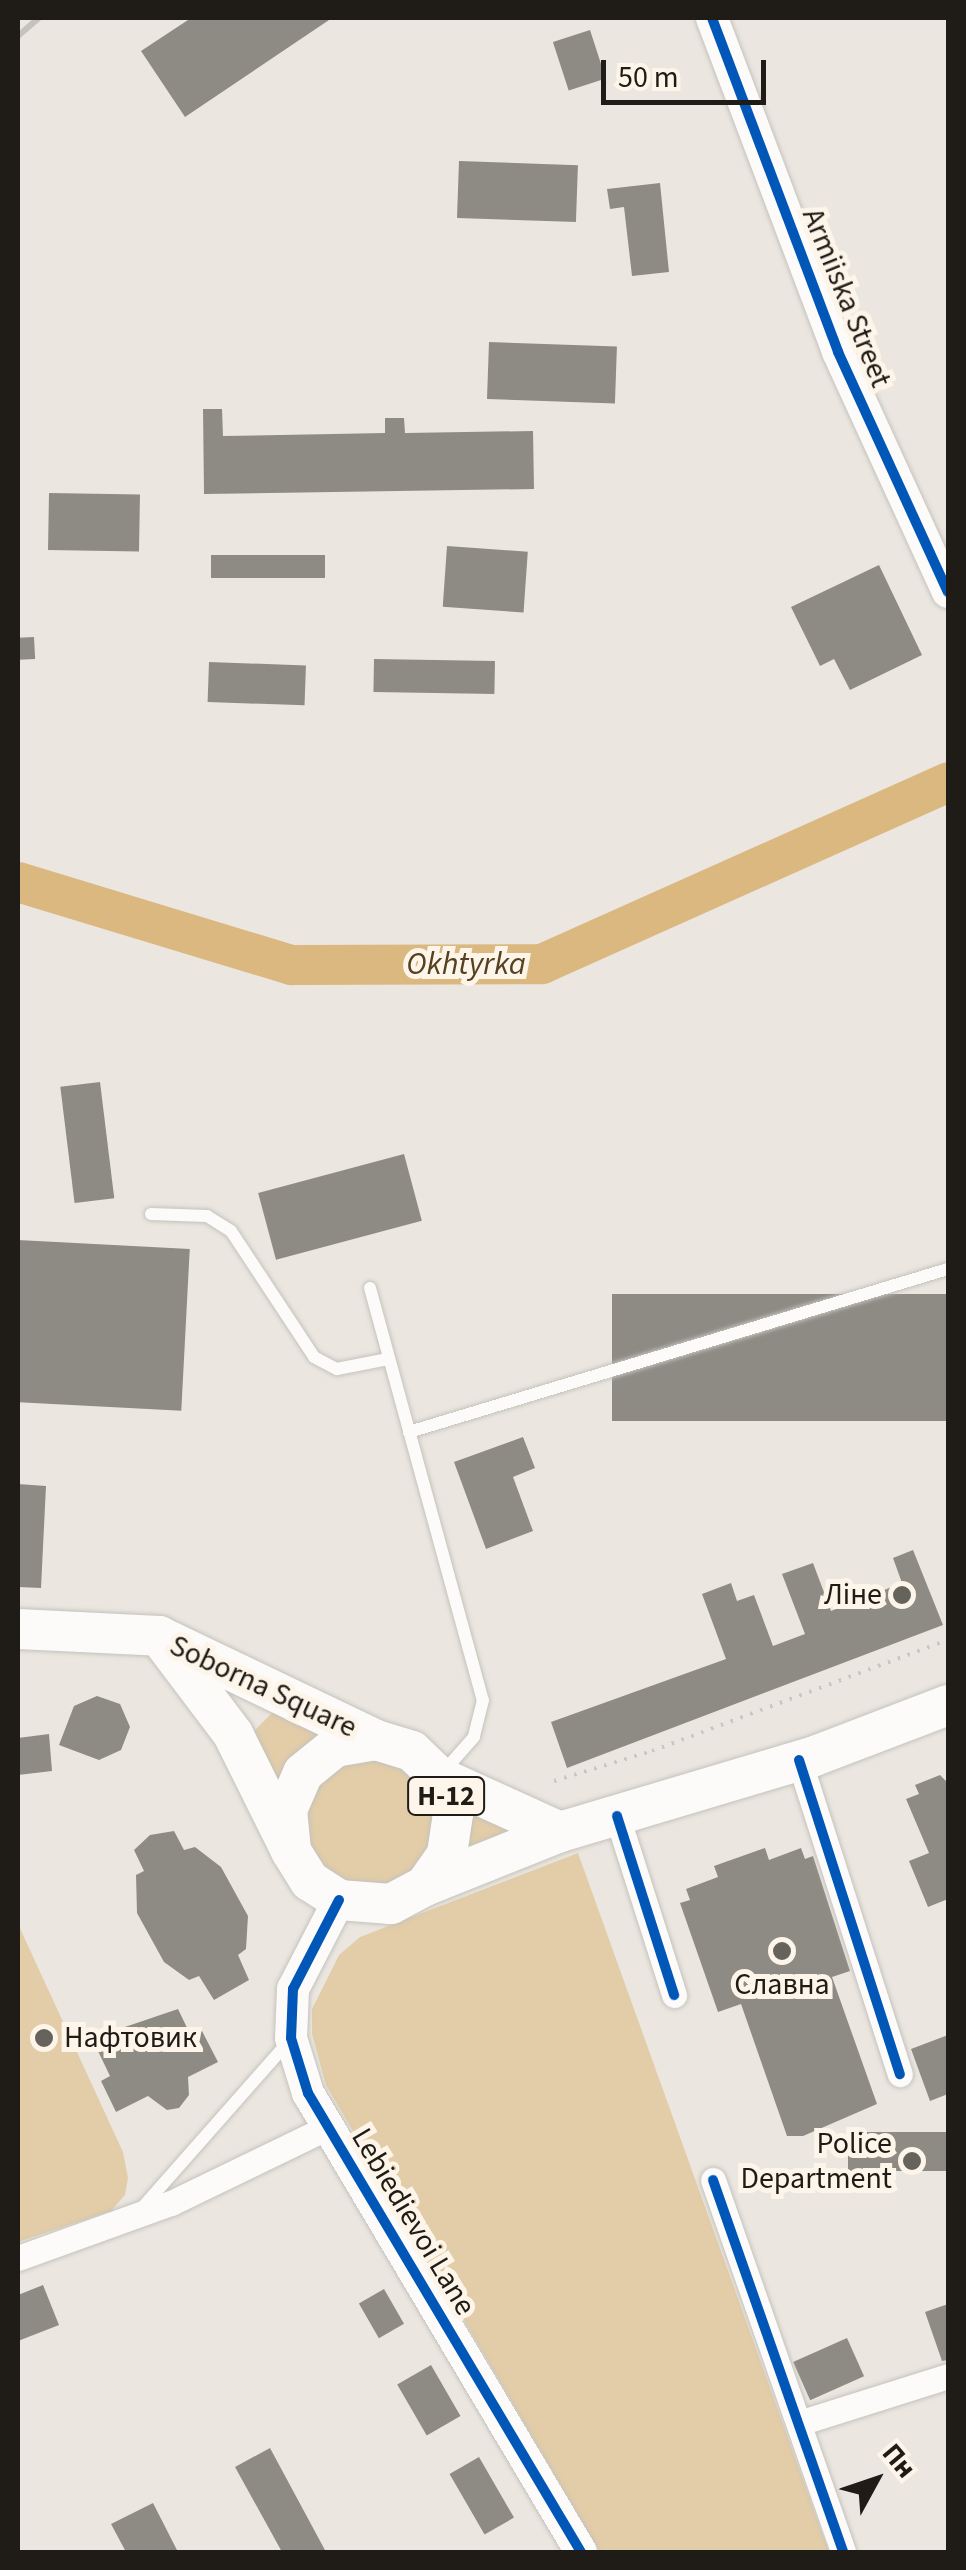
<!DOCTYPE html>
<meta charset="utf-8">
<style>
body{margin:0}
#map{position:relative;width:966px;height:2570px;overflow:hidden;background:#ebe7e0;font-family:"Source Sans 3",sans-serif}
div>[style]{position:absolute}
.green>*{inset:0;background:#e3cda8}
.round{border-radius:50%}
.river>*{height:40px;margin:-20px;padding:0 20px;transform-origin:20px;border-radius:20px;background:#dab87f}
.building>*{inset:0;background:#8e8b85;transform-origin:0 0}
.path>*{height:4px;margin-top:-2px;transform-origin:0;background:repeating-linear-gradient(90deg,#c8c7c5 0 2.5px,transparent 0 10.5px)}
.roads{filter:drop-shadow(0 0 2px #c5c2bc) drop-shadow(0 0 2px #c5c2bc)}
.service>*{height:12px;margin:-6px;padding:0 6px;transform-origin:6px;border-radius:6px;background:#fcfbfa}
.minor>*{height:25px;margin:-12.5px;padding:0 12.5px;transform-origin:12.5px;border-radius:12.5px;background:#fcfbfa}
.tertiary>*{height:32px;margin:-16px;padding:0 16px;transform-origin:16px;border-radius:16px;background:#fcfbfa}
.primary>*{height:40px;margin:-20px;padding:0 20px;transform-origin:20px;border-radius:20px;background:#fcfbfa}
.rail>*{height:6px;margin:-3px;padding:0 3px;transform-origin:3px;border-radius:3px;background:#c3c2c0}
.cycleway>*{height:10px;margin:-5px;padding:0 5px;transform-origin:5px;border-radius:5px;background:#0057b8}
.dots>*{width:28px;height:28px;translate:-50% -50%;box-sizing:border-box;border:5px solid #fdf5e9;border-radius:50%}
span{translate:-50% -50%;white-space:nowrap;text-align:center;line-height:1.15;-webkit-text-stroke:10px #fdf5e9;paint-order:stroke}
.shield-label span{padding:2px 8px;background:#fdf5e9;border:2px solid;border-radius:8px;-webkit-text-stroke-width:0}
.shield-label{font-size:28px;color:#1f1c17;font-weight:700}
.street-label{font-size:30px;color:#1f1c17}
.poi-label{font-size:30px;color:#1f1c17}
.right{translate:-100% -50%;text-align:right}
.left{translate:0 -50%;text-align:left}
.water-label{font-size:32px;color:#554120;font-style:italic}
.frame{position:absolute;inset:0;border:20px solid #1f1c17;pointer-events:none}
.north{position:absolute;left:826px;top:2430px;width:100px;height:100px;-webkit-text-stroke:8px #fdf5e9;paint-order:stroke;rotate:50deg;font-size:28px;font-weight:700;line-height:40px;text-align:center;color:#1f1c17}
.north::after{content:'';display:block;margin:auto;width:35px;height:45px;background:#1f1c17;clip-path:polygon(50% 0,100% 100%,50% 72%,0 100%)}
.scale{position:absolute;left:601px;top:60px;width:165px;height:45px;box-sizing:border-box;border:5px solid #1f1c17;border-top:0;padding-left:12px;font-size:30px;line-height:35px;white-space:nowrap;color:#1f1c17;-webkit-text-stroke:8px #fdf5e9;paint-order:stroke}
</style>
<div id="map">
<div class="green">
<i style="clip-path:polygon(276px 1709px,335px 1730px,276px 1787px,253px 1732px)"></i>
<i class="round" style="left:305px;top:1759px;width:130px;height:130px"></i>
<i style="clip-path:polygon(472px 1803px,525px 1837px,458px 1861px,472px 1823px)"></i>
<i style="clip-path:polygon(578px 1853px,829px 2552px,600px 2552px,326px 2085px,312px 2034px,312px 2009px,339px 1955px,360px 1937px)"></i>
<i style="clip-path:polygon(18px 1924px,123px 2152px,128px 2178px,125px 2195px,111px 2211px,18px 2242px)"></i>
</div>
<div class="river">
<i style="left:18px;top:882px;width:286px;rotate:16.9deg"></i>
<i style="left:292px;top:965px;width:250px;rotate:-0.2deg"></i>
<i style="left:542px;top:964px;width:445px;rotate:-24.1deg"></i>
</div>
<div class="building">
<i style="clip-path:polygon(191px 18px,332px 18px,185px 117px,141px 51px)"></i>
<i style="left:590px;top:30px;width:51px;height:39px;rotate:72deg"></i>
<i style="left:459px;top:161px;width:119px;height:57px;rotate:2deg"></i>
<i style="clip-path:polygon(660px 183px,669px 272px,632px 276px,624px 207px,610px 209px,607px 189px)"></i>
<i style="left:489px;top:342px;width:128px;height:57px;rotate:2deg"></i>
<i style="clip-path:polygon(203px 409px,222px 409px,223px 436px,385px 433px,385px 418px,404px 418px,405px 433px,533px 431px,534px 489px,204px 494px)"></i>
<i style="left:49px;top:493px;width:91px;height:57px;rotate:1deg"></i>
<i style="left:447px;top:546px;width:81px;height:61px;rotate:4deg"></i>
<i style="left:325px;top:555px;width:23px;height:114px;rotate:90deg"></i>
<i style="clip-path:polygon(879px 565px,922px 655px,850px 690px,834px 659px,820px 666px,791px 607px)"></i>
<i style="left:34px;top:637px;width:22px;height:16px;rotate:87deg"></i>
<i style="left:374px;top:659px;width:121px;height:33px;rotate:1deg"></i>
<i style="left:209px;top:662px;width:97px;height:40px;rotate:2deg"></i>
<i style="left:100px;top:1082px;width:117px;height:40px;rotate:83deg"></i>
<i style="left:404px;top:1154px;width:69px;height:151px;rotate:75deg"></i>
<i style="left:18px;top:1240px;width:172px;height:162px;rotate:3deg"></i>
<i style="left:948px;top:1294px;width:127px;height:336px;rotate:90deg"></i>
<i style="clip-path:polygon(523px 1437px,535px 1468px,513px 1477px,533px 1531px,486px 1549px,454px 1462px)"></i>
<i style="clip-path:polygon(18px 1484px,46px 1486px,41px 1588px,18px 1587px)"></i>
<i style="clip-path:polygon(913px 1550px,943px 1625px,567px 1768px,551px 1722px,726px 1659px,702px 1594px,731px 1583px,737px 1601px,754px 1595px,773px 1646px,805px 1634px,782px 1574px,813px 1563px,831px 1611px,902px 1583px,893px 1558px)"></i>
<i style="clip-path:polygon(97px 1696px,120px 1704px,130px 1727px,121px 1750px,99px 1760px,59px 1745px,74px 1706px)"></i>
<i style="clip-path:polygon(49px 1734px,52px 1771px,18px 1775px,18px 1738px)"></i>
<i style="clip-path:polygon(940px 1775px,948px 1783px,948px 1899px,928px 1907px,909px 1861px,929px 1853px,906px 1799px,919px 1794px,915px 1785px)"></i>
<i style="clip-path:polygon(174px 1831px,184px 1850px,195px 1847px,221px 1867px,248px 1916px,246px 1949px,238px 1955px,249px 1980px,214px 2000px,199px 1976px,189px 1980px,164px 1962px,137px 1913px,136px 1875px,144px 1871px,134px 1850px,150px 1835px)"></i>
<i style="clip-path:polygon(765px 1848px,769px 1860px,801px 1848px,805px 1859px,813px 1856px,850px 1971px,832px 1977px,877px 2104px,803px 2136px,787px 2136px,741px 2004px,718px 2012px,680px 1903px,690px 1900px,686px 1889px,718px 1877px,714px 1866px)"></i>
<i style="clip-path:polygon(178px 2009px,191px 2036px,202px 2031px,218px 2062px,188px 2077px,189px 2095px,179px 2108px,167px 2110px,148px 2096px,116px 2112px,101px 2081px,110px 2076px,97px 2049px,122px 2036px,119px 2029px)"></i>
<i style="clip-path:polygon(948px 2035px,948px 2094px,930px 2101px,911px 2049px)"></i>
<i style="left:948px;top:2132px;width:39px;height:100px;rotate:90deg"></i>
<i style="clip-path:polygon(43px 2285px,59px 2325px,18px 2341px,18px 2295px)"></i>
<i style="left:384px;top:2289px;width:40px;height:29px;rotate:60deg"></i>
<i style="clip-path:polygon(948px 2304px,948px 2360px,942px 2361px,925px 2312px)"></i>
<i style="left:847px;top:2338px;width:42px;height:59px;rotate:66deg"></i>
<i style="left:431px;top:2365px;width:59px;height:39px;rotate:60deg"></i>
<i style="clip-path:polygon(270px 2448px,326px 2552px,282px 2552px,235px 2467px)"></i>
<i style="left:479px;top:2457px;width:70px;height:34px;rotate:60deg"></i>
<i style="clip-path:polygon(153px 2503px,178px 2552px,126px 2552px,111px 2524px)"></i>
</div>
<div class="path">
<i style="left:554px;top:1781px;width:102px;rotate:-17deg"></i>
<i style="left:652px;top:1751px;width:316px;rotate:-20.6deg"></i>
</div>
<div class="roads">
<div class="service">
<i style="left:151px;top:1214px;width:56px;rotate:2deg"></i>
<i style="left:207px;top:1216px;width:28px;rotate:32deg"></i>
<i style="left:231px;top:1231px;width:151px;rotate:56.6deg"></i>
<i style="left:314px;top:1357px;width:26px;rotate:28deg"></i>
<i style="left:337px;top:1369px;width:52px;rotate:-11.1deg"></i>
<i style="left:370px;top:1288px;width:427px;rotate:74.7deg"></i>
<i style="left:483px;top:1700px;width:38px;rotate:104deg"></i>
<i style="left:474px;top:1737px;width:45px;rotate:131.4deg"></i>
<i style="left:409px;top:1432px;width:563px;rotate:-16.83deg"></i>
<i style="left:141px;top:2209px;width:225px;rotate:-48.6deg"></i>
</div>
<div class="minor">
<i style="left:799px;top:1760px;width:330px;rotate:72.2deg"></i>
<i style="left:617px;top:1816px;width:188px;rotate:72.3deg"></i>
<i style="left:713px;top:2180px;width:394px;rotate:70.7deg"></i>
<i style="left:18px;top:2258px;width:163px;rotate:-19.8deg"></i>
<i style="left:171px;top:2203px;width:174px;rotate:-25.8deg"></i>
<i style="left:799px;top:2423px;width:156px;rotate:-17.5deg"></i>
</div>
<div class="tertiary">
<i style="left:712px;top:18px;width:357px;rotate:69.3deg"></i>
<i style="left:838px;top:352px;width:264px;rotate:65.4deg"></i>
<i style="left:339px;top:1900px;width:100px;rotate:117.3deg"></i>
<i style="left:293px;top:1989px;width:49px;rotate:92.3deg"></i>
<i style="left:291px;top:2038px;width:58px;rotate:72.8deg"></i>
<i style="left:308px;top:2093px;width:534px;rotate:59.26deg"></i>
</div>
<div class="primary">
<i style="left:18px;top:1629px;width:141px;rotate:2.8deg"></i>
<i style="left:159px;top:1636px;width:241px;rotate:25.6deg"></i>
<i style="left:159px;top:1636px;width:123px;rotate:52.9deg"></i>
<i style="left:233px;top:1734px;width:131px;rotate:63.6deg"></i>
<i style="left:291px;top:1851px;width:36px;rotate:58deg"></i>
<i style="left:310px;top:1881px;width:35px;rotate:33deg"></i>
<i style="left:339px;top:1900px;width:52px;rotate:4.4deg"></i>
<i style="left:391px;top:1904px;width:38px;rotate:-28deg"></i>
<i style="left:425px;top:1886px;width:39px;rotate:-55deg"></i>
<i style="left:447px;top:1854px;width:40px;rotate:-81.5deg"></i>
<i style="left:453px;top:1814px;width:40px;rotate:-111deg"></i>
<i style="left:439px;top:1777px;width:37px;rotate:-136deg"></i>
<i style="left:412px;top:1751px;width:38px;rotate:-163deg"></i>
<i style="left:376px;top:1740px;width:42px;rotate:170.3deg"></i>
<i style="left:335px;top:1747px;width:41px;rotate:140.9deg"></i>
<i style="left:303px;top:1773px;width:40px;rotate:113.4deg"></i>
<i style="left:287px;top:1810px;width:41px;rotate:84.4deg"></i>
<i style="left:439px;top:1777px;width:133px;rotate:24.4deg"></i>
<i style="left:425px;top:1886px;width:145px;rotate:-21.8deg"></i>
<i style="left:560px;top:1832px;width:263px;rotate:-16.6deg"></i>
<i style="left:812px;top:1757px;width:146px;rotate:-20.9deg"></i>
</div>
</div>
<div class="rail">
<i style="left:18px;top:36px;width:28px;rotate:-41deg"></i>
</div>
<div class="cycleway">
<i style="left:712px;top:18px;width:357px;rotate:69.3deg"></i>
<i style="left:838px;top:352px;width:264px;rotate:65.4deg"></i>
<i style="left:799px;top:1760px;width:330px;rotate:72.2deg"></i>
<i style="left:617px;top:1816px;width:188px;rotate:72.3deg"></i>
<i style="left:339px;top:1900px;width:100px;rotate:117.3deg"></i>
<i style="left:293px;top:1989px;width:49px;rotate:92.3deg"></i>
<i style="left:291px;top:2038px;width:58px;rotate:72.8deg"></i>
<i style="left:308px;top:2093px;width:534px;rotate:59.26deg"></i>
<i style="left:713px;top:2180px;width:394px;rotate:70.7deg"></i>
</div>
<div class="dots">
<i style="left:902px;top:1595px;background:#66635d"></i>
<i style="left:782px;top:1951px;background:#66635d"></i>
<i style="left:44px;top:2038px;background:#66635d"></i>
<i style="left:912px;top:2161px;background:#66635d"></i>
</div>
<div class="shield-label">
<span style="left:446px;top:1796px">Н-12</span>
</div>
<div class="street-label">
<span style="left:846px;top:298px;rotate:68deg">Armiiska Street</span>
<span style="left:263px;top:1687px;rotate:25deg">Soborna Square</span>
<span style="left:413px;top:2222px;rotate:59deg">Lebiedievoi Lane</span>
</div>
<div class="poi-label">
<span class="right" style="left:882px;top:1595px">Ліне</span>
<span style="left:782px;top:1985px">Славна</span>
<span class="left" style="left:64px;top:2038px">Нафтовик</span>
<span class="right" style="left:892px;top:2161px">Police<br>Department</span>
</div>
<div class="water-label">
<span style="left:466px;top:964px">Okhtyrka</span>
</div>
<div class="frame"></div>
<div class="north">Пн</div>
<div class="scale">50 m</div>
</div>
